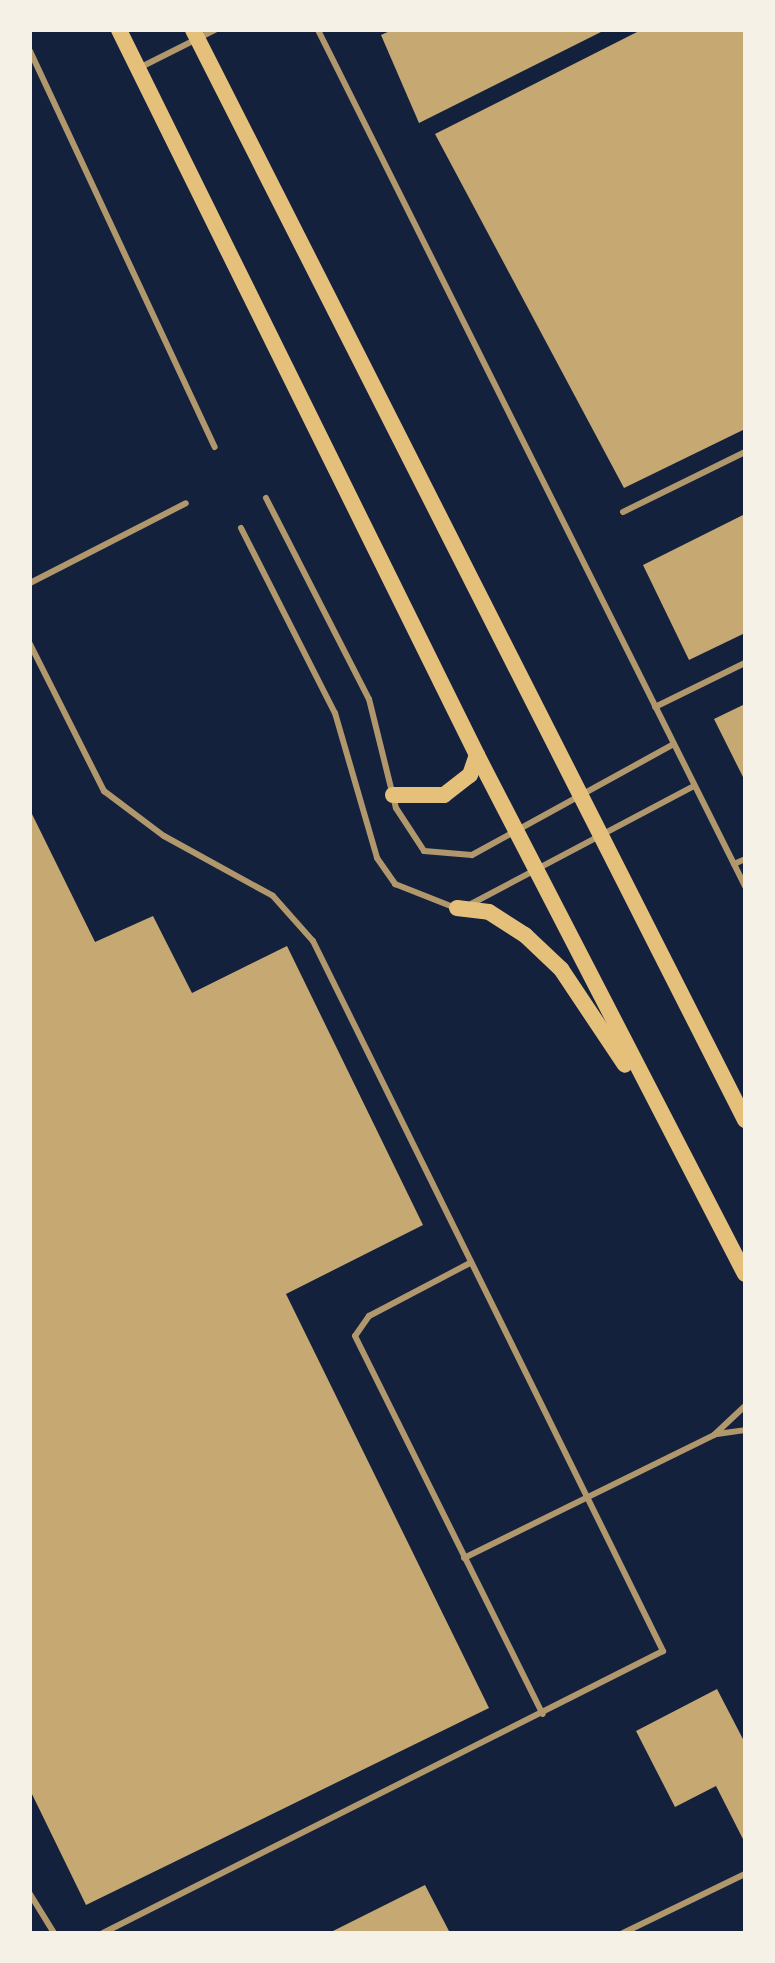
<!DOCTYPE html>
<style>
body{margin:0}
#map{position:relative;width:775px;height:1963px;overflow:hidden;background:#14213d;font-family:"DejaVu Sans",sans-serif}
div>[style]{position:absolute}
.building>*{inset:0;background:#c6a872}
.service>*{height:6px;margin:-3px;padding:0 3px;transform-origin:3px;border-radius:3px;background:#b1986c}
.secondary>*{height:16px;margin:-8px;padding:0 8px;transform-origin:8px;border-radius:8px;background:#e5c07b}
span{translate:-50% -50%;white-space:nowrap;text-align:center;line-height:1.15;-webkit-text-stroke:6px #f6f1e7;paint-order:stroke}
.frame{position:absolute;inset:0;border:32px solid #f6f1e7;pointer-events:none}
</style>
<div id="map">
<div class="building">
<i style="clip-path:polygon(392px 30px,605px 30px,419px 123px,381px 35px)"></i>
<i style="clip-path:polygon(641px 30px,745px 30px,745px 429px,624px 488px,435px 134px)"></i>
<i style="clip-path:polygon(745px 514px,745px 633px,689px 660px,643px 565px)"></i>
<i style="clip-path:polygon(745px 704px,745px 781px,714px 719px)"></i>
<i style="clip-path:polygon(30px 810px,95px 942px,153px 916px,192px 993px,287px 946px,423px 1225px,286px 1294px,489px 1708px,86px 1905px,30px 1790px)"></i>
<i style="clip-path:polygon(717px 1689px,745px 1743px,745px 1843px,716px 1786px,675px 1807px,636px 1731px)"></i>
<i style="clip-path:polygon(425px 1885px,450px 1933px,329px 1933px)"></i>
</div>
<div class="service">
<i style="left:318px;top:30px;width:957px;rotate:63.49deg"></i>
<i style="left:30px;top:51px;width:437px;rotate:65deg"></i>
<i style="left:139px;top:68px;width:85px;rotate:-26.6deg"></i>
<i style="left:266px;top:498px;width:226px;rotate:62.9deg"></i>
<i style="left:369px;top:699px;width:112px;rotate:76.1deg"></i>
<i style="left:396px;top:808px;width:51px;rotate:56.9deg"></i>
<i style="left:424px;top:851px;width:48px;rotate:4.8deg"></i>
<i style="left:472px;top:855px;width:230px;rotate:-28.8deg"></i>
<i style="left:623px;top:512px;width:136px;rotate:-26.2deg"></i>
<i style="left:241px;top:528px;width:208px;rotate:63.1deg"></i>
<i style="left:335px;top:713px;width:151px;rotate:73.8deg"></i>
<i style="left:377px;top:858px;width:32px;rotate:55deg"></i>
<i style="left:395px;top:884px;width:66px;rotate:21.5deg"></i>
<i style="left:30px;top:583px;width:175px;rotate:-27.1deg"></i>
<i style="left:30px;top:644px;width:165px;rotate:63.3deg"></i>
<i style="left:104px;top:791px;width:75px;rotate:36.9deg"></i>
<i style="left:164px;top:836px;width:124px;rotate:28.8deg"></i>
<i style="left:273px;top:896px;width:60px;rotate:48.4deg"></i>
<i style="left:313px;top:941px;width:792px;rotate:63.76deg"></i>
<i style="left:663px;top:1651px;width:627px;rotate:153.27deg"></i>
<i style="left:655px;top:707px;width:100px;rotate:-26.1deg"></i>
<i style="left:734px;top:864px;width:12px;rotate:-24deg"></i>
<i style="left:471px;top:904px;width:252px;rotate:-27.9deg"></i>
<i style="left:470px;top:1263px;width:114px;rotate:152.3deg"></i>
<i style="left:369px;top:1316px;width:24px;rotate:125deg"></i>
<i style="left:355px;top:1336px;width:422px;rotate:63.6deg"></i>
<i style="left:717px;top:1434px;width:28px;rotate:-8deg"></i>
<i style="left:464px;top:1558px;width:279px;rotate:-26.2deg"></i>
<i style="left:714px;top:1435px;width:42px;rotate:-43.1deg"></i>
<i style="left:30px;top:1894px;width:46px;rotate:58.4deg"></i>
<i style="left:623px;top:1933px;width:136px;rotate:-25.8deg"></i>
</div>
<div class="secondary">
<i style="left:119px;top:30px;width:809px;rotate:63.72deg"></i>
<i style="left:477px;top:755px;width:584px;rotate:62.69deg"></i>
<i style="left:193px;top:30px;width:1222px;rotate:63.14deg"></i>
<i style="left:393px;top:795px;width:51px"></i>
<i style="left:444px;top:795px;width:33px;rotate:-38deg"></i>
<i style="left:470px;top:775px;width:21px;rotate:-71deg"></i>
<i style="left:457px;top:908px;width:32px;rotate:7deg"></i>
<i style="left:489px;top:912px;width:43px;rotate:32.6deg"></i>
<i style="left:525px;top:935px;width:50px;rotate:43.4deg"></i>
<i style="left:561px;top:969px;width:115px;rotate:56.3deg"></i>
</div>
<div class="frame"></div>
</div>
